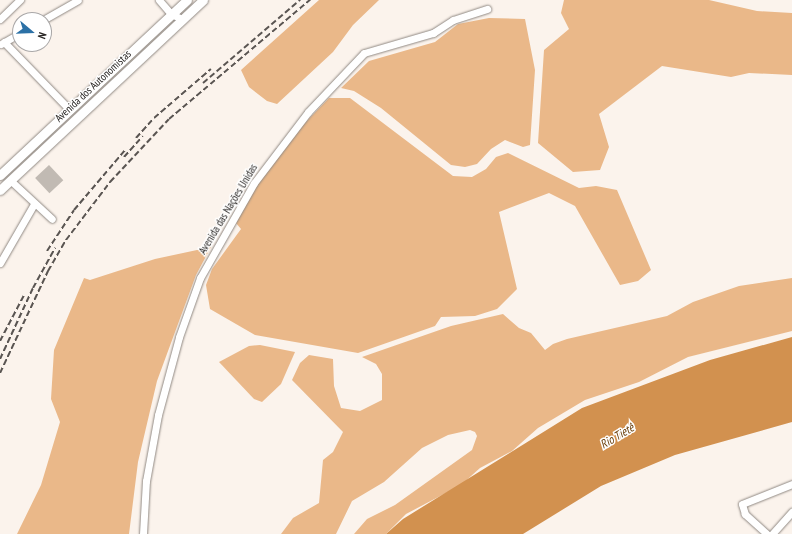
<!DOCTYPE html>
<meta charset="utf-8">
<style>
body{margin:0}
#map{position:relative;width:792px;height:534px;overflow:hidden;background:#fbf3ec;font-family:"PT Sans Narrow",sans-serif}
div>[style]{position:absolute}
.green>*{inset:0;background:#eab889}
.water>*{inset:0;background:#d2914f}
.building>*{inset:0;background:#c1bab3;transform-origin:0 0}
.roads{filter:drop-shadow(0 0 1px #908983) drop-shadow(0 0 1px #908983)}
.minor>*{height:7px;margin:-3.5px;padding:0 3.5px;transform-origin:3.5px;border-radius:3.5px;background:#fff}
.major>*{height:9px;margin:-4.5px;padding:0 4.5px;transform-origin:4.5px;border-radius:4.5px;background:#fff}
.rail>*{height:2px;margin-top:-1px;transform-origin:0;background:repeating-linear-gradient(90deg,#595451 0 6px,transparent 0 9px)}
span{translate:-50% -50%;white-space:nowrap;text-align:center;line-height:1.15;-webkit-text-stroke:3px #fff;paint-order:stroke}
.street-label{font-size:11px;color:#272422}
.water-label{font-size:12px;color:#6d420f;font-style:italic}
.north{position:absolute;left:12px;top:12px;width:40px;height:40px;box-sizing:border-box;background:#fff;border:1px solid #a9a7a7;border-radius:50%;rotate:109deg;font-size:11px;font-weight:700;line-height:16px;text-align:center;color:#272422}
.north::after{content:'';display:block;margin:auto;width:14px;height:18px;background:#2c71a6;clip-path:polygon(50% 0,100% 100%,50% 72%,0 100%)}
</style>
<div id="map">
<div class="green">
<i style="clip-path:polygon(319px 0,379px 0,353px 25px,333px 52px,277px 104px,267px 101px,249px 87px,241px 70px)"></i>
<i style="clip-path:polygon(564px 0,709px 0,757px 11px,792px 13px,792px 75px,749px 73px,731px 77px,662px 66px,599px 114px,609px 147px,600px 170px,573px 172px,538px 143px,544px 50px,569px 29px,561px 13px)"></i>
<i style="clip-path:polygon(489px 18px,525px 19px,535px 70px,530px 145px,523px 147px,505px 140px,491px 149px,477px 164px,465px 167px,451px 165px,381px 108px,354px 91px,341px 88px,369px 61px,435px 42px,458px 24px)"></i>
<i style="clip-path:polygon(329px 98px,350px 98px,453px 176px,472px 177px,486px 169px,496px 157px,508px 153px,579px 188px,596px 186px,617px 190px,651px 270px,638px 281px,620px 285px,575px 206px,549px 193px,499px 212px,517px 289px,497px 309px,475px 316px,441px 317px,435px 326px,358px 353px,255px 335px,210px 309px,206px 285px,212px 269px,241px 229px,236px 223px,254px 189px,300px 128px)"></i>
<i style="clip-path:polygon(211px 247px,196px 275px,157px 381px,138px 462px,129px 534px,17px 534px,41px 485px,60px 422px,51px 399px,54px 350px,84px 278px,90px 280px,155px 259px)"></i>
<i style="clip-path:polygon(792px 278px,792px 331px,688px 357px,639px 382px,585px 400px,538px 428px,512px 451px,480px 468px,461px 485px,406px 514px,386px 534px,354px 534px,367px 519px,395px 505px,472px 450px,477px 436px,475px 432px,470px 430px,448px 435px,422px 448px,384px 482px,352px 501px,336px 534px,281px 534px,293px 518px,319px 503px,323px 460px,333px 452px,343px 432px,292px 380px,300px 363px,309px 355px,333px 359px,334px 386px,341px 408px,360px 411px,382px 400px,382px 374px,376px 364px,362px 357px,451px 326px,503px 314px,519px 328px,531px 333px,545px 350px,553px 344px,567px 339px,667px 316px,693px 302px,739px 286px)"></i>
<i style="clip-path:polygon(260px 345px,295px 352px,281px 384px,262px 402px,254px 399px,219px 362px,249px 346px)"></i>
</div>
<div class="water">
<i style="clip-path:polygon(792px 337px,792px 422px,675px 455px,601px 486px,523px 534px,386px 534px,403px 519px,582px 408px,710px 360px)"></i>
</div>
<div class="building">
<i style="left:49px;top:165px;width:21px;height:19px;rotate:47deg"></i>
</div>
<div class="roads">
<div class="minor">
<i style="left:159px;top:0;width:18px;rotate:49deg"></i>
<i style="left:171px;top:14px;width:12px;rotate:24deg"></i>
<i style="left:0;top:19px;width:28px;rotate:-44deg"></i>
<i style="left:43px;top:20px;width:40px;rotate:-29.7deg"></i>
<i style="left:4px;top:42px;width:95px;rotate:45.9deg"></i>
<i style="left:1px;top:44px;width:22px;rotate:-30deg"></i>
<i style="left:10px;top:180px;width:57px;rotate:42.9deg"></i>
<i style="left:0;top:263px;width:68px;rotate:-60deg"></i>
<i style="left:143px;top:534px;width:53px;rotate:-86.8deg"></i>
<i style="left:146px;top:481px;width:67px;rotate:-79.7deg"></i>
<i style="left:158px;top:415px;width:81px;rotate:-74.9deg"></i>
<i style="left:179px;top:337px;width:63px;rotate:-70.4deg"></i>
<i style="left:200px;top:278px;width:109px;rotate:-60.4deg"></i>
<i style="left:254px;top:183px;width:89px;rotate:-52.7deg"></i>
<i style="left:308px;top:112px;width:81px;rotate:-46.5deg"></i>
<i style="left:364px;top:53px;width:72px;rotate:-16.2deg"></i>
<i style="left:433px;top:33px;width:24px;rotate:-33deg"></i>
<i style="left:453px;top:20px;width:36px;rotate:-18deg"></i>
<i style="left:767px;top:534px;width:30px;rotate:-138deg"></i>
<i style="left:745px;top:514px;width:10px;rotate:-107deg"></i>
<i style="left:742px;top:504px;width:54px;rotate:-21.8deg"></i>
<i style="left:772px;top:534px;width:30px;rotate:-48deg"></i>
</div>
<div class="major">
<i style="left:0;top:175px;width:256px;rotate:-43.1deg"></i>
<i style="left:0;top:190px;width:278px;rotate:-43.1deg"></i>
</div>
</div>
<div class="rail">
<i style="left:203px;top:83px;width:128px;rotate:-40.6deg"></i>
<i style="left:136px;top:138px;width:27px;rotate:-48deg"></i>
<i style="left:154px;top:118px;width:75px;rotate:-40.7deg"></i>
<i style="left:124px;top:157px;width:28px;rotate:-48deg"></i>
<i style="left:47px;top:251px;width:49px;rotate:-56.6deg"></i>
<i style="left:74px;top:210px;width:79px;rotate:-49.6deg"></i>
<i style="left:0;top:341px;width:52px;rotate:-62.4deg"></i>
<i style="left:0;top:359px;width:78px;rotate:-65.1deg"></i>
<i style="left:33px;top:288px;width:46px;rotate:-61.2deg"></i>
<i style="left:0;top:373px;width:113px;rotate:-64.8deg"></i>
<i style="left:48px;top:271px;width:36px;rotate:-60deg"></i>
<i style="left:66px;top:240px;width:73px;rotate:-52.8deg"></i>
<i style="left:110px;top:182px;width:86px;rotate:-46.9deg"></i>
<i style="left:169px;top:119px;width:185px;rotate:-40.2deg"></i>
</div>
<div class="street-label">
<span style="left:93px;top:86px;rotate:-43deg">Avenida dos Autonomistas</span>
<span style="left:228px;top:209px;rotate:-59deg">Avenida das Nações Unidas</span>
</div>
<div class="water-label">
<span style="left:617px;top:436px;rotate:-31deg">Rio Tietê</span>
</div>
<div class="north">N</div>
</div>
